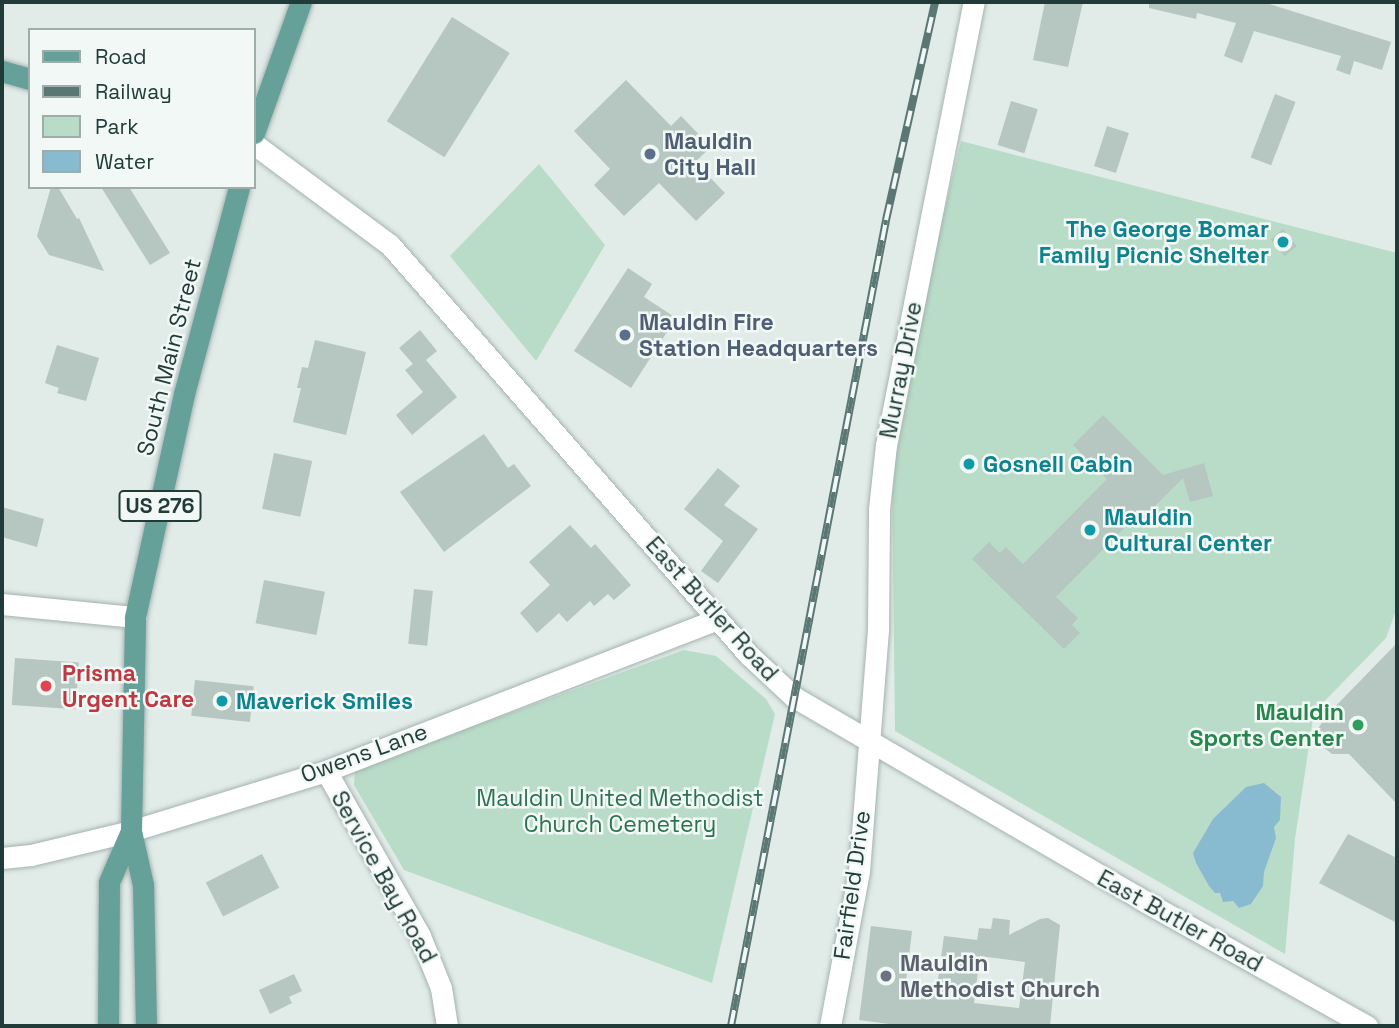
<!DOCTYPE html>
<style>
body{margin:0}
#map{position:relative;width:1399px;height:1028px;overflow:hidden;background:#e1ebe8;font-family:"Space Grotesk",sans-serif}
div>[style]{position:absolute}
.green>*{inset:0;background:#b9dcc8}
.water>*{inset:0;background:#89bbd0}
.building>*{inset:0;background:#b6c6c1;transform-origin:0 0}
.roads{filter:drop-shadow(0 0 2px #a4b3b0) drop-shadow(0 0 2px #a4b3b0)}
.minor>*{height:21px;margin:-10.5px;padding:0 10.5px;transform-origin:10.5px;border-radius:10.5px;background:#fff}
.tertiary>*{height:21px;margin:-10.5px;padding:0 10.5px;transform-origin:10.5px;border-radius:10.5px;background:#fff}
.secondary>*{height:21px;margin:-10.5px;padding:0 10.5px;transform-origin:10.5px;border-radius:10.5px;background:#fff}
.primary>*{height:21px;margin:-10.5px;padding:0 10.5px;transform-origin:10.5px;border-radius:10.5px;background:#65a099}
.rail>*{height:8px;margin-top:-4px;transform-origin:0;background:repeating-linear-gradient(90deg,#f1f8f5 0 16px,#5b7774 0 32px);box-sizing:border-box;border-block:2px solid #5b7774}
.dots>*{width:19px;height:19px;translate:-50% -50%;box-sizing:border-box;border:4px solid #f1f8f5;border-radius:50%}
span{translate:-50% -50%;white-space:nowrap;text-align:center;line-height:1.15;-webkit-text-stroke:5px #f1f8f5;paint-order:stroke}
.shield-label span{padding:2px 5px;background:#f1f8f5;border:2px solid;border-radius:5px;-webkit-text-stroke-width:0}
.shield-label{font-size:21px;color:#213c38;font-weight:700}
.service-label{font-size:23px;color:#4e5e75;font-weight:700}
.left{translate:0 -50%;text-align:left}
.culture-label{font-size:23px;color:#0d838f;font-weight:700}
.right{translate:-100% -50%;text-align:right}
.street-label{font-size:23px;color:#213c38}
.health-label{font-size:23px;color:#be3a42;font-weight:700}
.leisure-label{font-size:23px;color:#27864d;font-weight:700}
.park-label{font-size:23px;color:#2c7251}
.worship-label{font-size:23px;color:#5b616d;font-weight:700}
.frame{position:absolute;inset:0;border:4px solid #213c38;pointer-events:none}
.legend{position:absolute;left:28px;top:28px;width:228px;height:161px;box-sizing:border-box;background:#f1f8f5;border:2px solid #9eada9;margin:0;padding:9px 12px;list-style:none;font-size:21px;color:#213c38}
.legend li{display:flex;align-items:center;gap:14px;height:35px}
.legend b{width:35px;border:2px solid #9eada9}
</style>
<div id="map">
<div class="green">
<i style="clip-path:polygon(961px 141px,1397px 253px,1397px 608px,1386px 638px,1314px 712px,1295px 839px,1285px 954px,895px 731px,892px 477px,937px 242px)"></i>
<i style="clip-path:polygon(539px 164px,605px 245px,536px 361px,450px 256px)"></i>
<i style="clip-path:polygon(684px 650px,716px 656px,766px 699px,775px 714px,712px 983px,404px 870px,354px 785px,355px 769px)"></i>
</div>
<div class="water">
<i style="clip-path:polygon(1264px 783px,1281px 797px,1280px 820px,1274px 827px,1276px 838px,1264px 872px,1263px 886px,1251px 904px,1239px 908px,1233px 901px,1223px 902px,1220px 893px,1215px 893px,1209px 886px,1196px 863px,1193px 853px,1213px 819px,1246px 787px)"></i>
</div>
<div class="building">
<i style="clip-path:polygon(1045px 2px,1083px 2px,1068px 67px,1033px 60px)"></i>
<i style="clip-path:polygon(1149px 2px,1263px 2px,1391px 42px,1382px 70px,1354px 61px,1350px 75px,1336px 70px,1341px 56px,1254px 31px,1242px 63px,1224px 56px,1236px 23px,1197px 13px,1196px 19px,1149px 8px)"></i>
<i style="left:452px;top:17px;width:68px;height:123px;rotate:32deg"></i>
<i style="clip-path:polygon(626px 80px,671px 126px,681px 116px,711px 147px,695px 162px,725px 193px,696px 221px,659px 183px,624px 216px,594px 185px,610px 169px,574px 131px)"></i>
<i style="left:1275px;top:94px;width:22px;height:68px;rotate:21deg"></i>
<i style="left:1011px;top:101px;width:28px;height:46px;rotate:17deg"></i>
<i style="left:1107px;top:126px;width:23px;height:42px;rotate:18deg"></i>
<i style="clip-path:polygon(51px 187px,58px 187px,77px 219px,79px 218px,104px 271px,49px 255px,37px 236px)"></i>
<i style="clip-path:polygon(101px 187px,129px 187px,170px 253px,150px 265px)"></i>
<i style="left:1283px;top:229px;width:22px;height:16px;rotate:51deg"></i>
<i style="clip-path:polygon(628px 268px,652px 284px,644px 297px,676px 318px,631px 388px,574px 351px)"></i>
<i style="clip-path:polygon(420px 330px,437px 351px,426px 360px,457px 397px,412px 435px,396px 415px,423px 392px,405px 370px,413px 364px,399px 348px)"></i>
<i style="clip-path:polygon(315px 340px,366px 352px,346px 435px,293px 422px,301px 388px,297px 388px,302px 367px,308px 368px)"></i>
<i style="clip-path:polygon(57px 345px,99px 358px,86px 401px,57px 393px,59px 388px,45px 383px)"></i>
<i style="clip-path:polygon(1103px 415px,1163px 475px,1204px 463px,1213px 496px,1190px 502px,1183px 478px,1144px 517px,1139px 513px,1056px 597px,1078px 618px,1072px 625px,1080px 633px,1064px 649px,972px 559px,989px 542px,1000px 553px,1006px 547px,1023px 564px,1107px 479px,1073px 445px)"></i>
<i style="clip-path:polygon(484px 434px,508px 468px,514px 464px,531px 486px,444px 552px,400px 492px)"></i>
<i style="left:274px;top:453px;width:39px;height:57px;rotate:12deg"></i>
<i style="clip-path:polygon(718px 468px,740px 486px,724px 505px,758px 529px,718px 583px,701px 571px,723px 541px,684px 509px)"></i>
<i style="clip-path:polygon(2px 507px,44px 519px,37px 547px,2px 537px)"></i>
<i style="clip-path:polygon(570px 525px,591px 548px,595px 544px,631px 585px,614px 600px,608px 594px,594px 606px,590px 601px,567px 622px,559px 613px,537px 633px,520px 613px,550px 585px,529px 562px)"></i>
<i style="left:264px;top:580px;width:62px;height:44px;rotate:11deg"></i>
<i style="left:414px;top:589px;width:19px;height:55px;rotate:6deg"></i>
<i style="clip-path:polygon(1397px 643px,1397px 804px,1349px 754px,1332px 754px,1322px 746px,1318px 729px,1326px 716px)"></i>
<i style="left:15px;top:658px;width:64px;height:47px;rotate:4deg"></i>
<i style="left:195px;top:680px;width:59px;height:36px;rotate:6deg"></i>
<i style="clip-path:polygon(1348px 834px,1397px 858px,1397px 923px,1319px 883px)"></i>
<i style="left:262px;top:854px;width:38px;height:63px;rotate:63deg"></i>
<i style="clip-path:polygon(evenodd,993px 918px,1010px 920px,1009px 935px,1040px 919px,1048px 918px,1060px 925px,1050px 1026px,904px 1026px,859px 1020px,871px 926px,912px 931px,905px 990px,936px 994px,944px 936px,977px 940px,979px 928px,991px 929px,993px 918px,980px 956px,1025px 962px,1019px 1008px,974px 1003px,980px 956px)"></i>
<i style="clip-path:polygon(294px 974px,302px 991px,289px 997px,292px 1003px,270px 1014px,259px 990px)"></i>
</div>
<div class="roads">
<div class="minor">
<i style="left:2px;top:604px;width:134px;rotate:5.6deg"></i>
<i style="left:326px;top:771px;width:190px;rotate:60.3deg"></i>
<i style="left:420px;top:936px;width:56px;rotate:68deg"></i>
<i style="left:441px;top:988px;width:38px;rotate:81deg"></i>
<i style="left:131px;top:831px;width:204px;rotate:-17.1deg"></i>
<i style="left:326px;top:771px;width:420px;rotate:-21.2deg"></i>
<i style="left:830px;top:1026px;width:158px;rotate:-79.4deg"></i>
<i style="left:859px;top:871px;width:242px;rotate:-85.5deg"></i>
<i style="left:878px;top:630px;width:121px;rotate:-89.5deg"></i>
<i style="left:879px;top:509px;width:64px;rotate:-83.8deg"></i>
<i style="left:886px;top:445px;width:452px;rotate:-78.8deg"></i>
</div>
<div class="tertiary">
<i style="left:2px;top:858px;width:29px;rotate:-6deg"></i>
<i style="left:31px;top:855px;width:103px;rotate:-13.5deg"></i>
</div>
<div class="secondary">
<i style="left:254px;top:144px;width:169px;rotate:36.6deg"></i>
<i style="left:390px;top:245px;width:544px;rotate:48.8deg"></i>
<i style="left:748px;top:654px;width:63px;rotate:43.1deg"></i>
<i style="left:794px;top:697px;width:405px;rotate:30.2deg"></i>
<i style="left:1144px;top:901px;width:256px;rotate:29.3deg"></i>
</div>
<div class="primary">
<i style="left:2px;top:71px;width:29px;rotate:16deg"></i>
<i style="left:254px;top:133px;width:139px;rotate:-70.3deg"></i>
<i style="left:108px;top:1026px;width:144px;rotate:-89.6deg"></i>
<i style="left:109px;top:882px;width:56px;rotate:-66.7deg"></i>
<i style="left:146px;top:1026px;width:141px;rotate:-91.2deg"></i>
<i style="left:143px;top:885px;width:55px;rotate:-102.5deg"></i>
<i style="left:131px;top:831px;width:214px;rotate:-88.9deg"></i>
<i style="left:135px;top:617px;width:228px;rotate:-77.6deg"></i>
<i style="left:184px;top:394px;width:214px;rotate:-75.1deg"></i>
</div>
</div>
<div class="rail">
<i style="left:731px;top:1026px;width:821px;rotate:-79.11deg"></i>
<i style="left:886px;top:220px;width:223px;rotate:-77.3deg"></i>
</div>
<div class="dots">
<i style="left:650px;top:154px;background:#5c6f8a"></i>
<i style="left:1283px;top:242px;background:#0f9aa8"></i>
<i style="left:625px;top:335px;background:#5c6f8a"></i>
<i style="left:969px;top:464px;background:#0f9aa8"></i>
<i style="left:1090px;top:530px;background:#0f9aa8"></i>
<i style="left:46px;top:686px;background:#e0444e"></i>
<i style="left:222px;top:701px;background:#0f9aa8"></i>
<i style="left:1358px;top:725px;background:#2e9e5b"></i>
<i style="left:886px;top:976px;background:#6b7280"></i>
</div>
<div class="shield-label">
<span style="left:160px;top:506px">US 276</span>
</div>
<div class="service-label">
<span class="left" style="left:664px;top:154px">Mauldin<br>City Hall</span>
<span class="left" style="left:639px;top:335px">Mauldin Fire<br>Station Headquarters</span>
</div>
<div class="culture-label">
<span class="right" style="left:1269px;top:242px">The George Bomar<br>Family Picnic Shelter</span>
<span class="left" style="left:983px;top:464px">Gosnell Cabin</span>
<span class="left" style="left:1104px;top:530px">Mauldin<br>Cultural Center</span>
<span class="left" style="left:236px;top:701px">Maverick Smiles</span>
</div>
<div class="street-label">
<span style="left:169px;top:357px;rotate:-76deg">South Main Street</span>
<span style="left:901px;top:370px;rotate:-79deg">Murray Drive</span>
<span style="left:712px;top:609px;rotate:48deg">East Butler Road</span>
<span style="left:364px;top:753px;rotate:-20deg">Owens Lane</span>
<span style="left:384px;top:877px;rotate:61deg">Service Bay Road</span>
<span style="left:852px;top:885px;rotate:-82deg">Fairfield Drive</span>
<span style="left:1180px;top:921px;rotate:29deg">East Butler Road</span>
</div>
<div class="health-label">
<span class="left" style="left:62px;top:686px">Prisma<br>Urgent Care</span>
</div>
<div class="leisure-label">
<span class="right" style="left:1344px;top:725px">Mauldin<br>Sports Center</span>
</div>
<div class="park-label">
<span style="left:620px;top:811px">Mauldin United Methodist<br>Church Cemetery</span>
</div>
<div class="worship-label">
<span class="left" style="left:900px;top:976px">Mauldin<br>Methodist Church</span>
</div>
<div class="frame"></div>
<ul class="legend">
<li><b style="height:9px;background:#65a099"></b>Road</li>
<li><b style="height:9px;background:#5b7774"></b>Railway</li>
<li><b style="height:19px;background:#b9dcc8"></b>Park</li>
<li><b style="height:19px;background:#89bbd0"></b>Water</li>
</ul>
</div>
